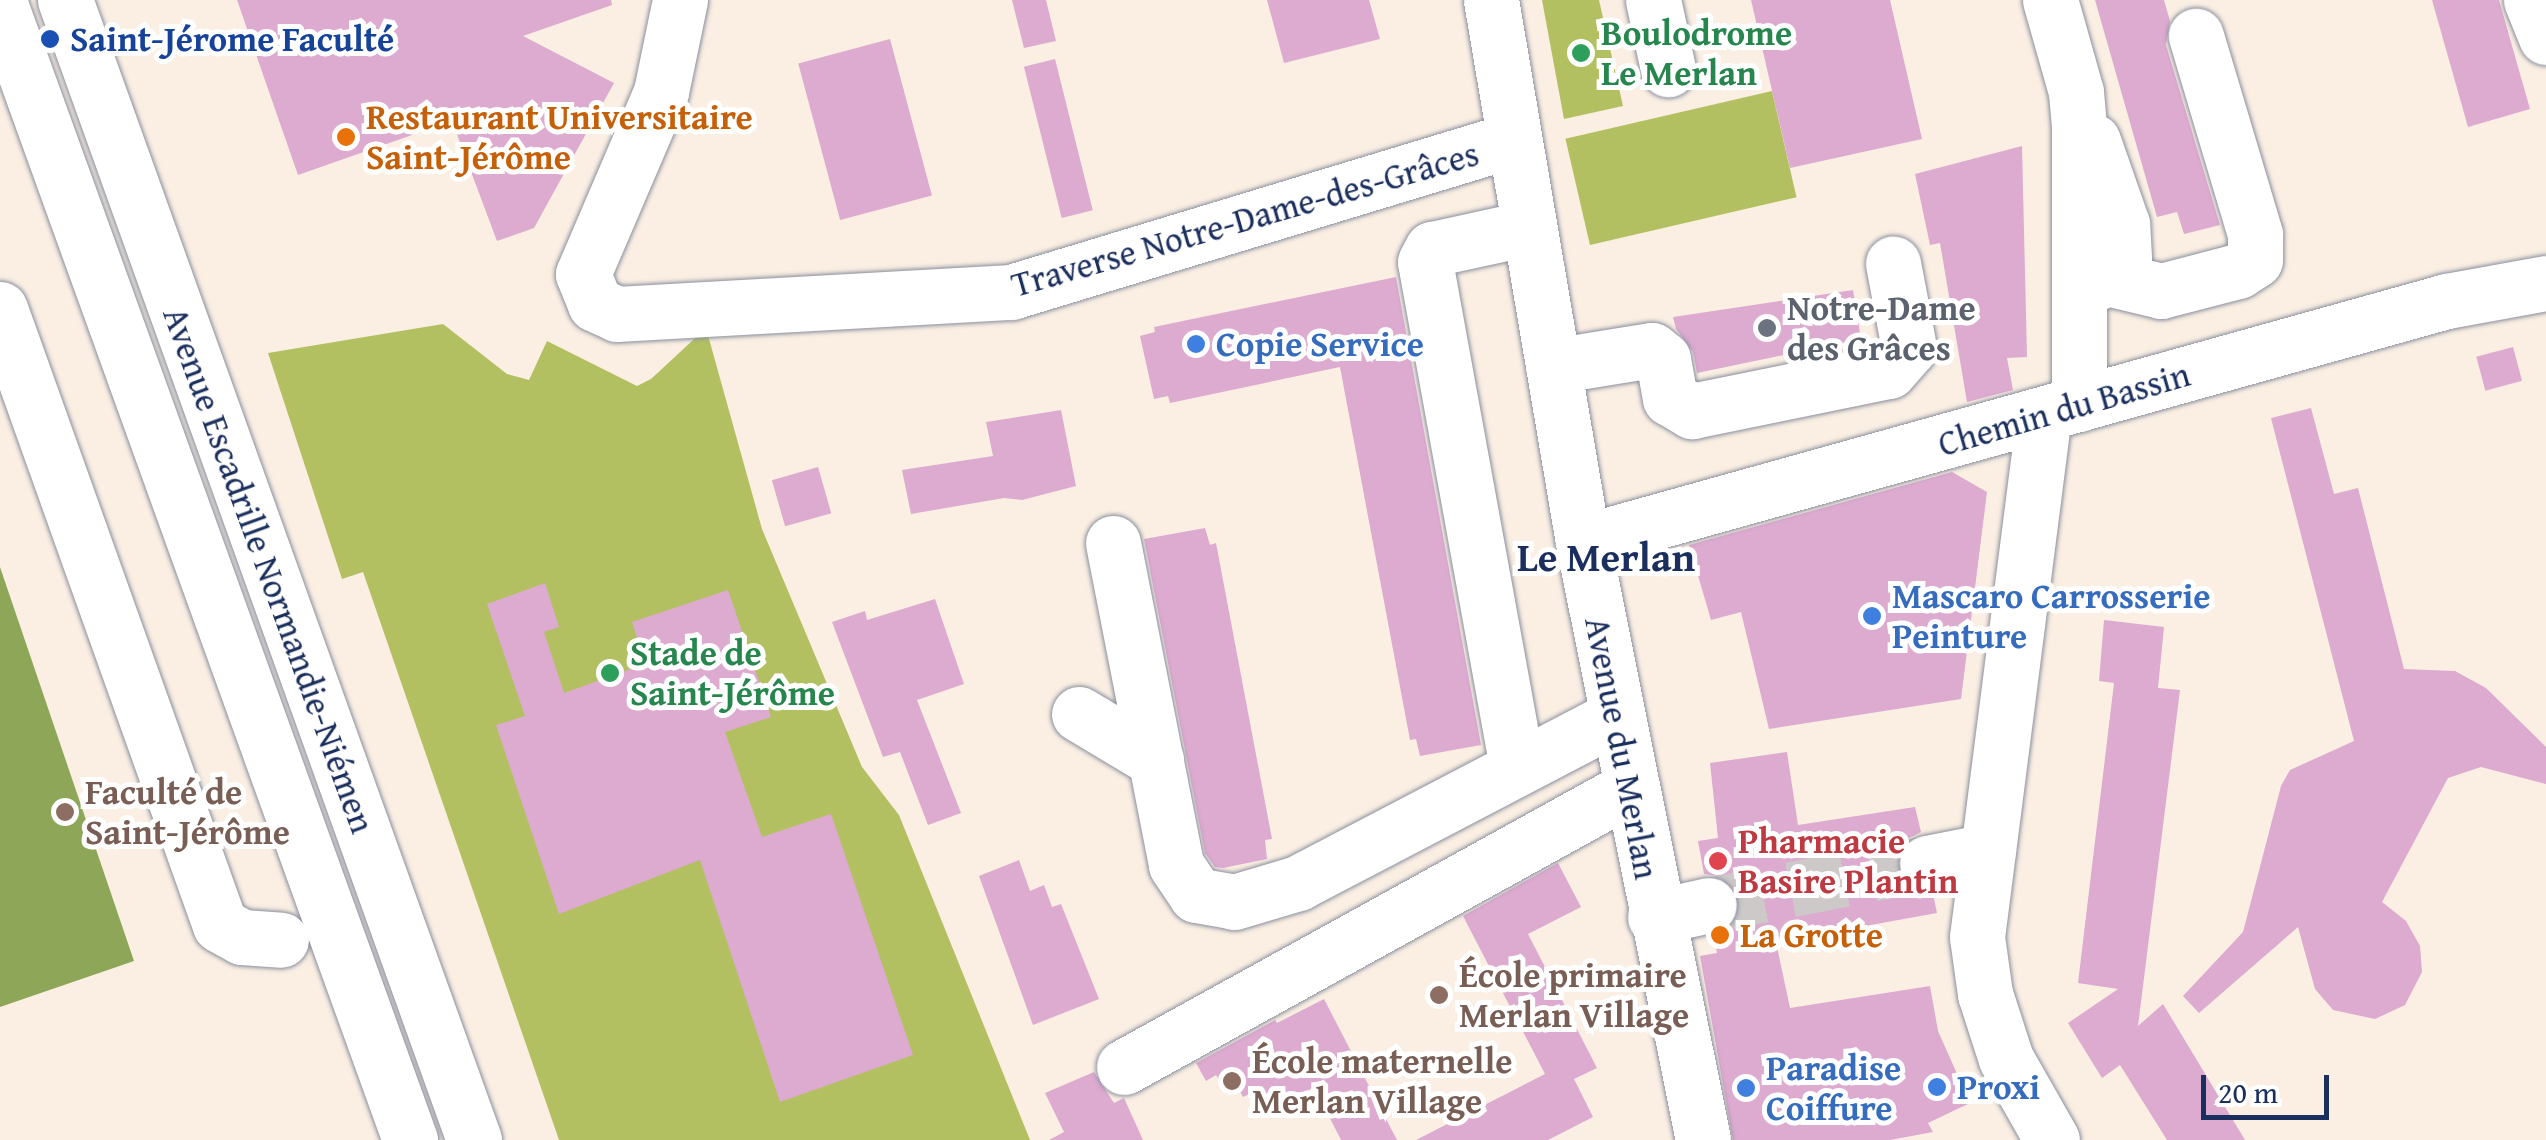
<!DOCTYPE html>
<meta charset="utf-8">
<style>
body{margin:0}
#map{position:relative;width:2546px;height:1140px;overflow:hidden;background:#faefe2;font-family:"Gentium Book Plus",serif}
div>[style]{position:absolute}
.green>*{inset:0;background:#b3c062;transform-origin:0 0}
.forest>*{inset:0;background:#8ea658}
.building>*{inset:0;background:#ddaad0;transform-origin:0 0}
.minor-tunnel>*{height:55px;margin-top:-27.5px;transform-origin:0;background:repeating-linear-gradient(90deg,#cdc9c8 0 55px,transparent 0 83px)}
.roads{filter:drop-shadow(0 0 2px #8a8fa0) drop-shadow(0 0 2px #8a8fa0)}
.minor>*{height:55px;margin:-27.5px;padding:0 27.5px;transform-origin:27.5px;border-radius:27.5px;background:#fff}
.dots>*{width:28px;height:28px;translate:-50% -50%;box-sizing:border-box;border:5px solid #fff;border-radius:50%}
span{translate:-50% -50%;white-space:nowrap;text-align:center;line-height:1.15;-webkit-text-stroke:10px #fff;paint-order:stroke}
.leisure-label{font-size:35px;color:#27864d;font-weight:700}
.left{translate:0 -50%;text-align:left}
.transit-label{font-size:35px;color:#164399;font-weight:700}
.food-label{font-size:35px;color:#c56008;font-weight:700}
.street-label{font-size:35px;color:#1b2f5e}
.worship-label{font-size:35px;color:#5b616d;font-weight:700}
.shop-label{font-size:35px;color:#366cbe;font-weight:700}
.education-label{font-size:35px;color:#785e54;font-weight:700}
.health-label{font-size:35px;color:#be3a42;font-weight:700}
.quarter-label{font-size:40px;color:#1b2f5e;font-weight:700}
.scale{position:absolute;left:2201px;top:1075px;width:128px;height:45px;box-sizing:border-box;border:5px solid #1b2f5e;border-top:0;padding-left:12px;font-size:30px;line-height:35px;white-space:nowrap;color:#1b2f5e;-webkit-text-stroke:8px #fff;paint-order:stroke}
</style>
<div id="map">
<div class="green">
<i style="clip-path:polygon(1542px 0,1599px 0,1623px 106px,1564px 119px)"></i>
<i style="left:1772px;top:91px;width:109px;height:212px;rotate:77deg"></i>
<i style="clip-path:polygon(443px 324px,507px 374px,529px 380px,547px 341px,637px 386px,651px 379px,706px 328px,762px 529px,862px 767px,899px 815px,1030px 1140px,559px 1140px,363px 572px,342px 579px,268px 353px)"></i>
</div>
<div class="forest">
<i style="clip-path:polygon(0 567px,134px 961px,0 1007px)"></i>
</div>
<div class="building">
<i style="clip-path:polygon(237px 0,611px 0,612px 5px,523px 36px,614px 83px,534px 228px,497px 241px,452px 121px,298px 175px)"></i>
<i style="clip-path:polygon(1012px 0,1046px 0,1056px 41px,1024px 48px)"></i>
<i style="clip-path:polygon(1267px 0,1369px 0,1380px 39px,1284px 63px)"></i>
<i style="clip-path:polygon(1751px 0,1890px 0,1922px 139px,1790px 168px)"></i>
<i style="clip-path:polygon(2095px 0,2164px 0,2170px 21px,2166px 45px,2220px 225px,2184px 234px,2177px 212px,2157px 217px)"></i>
<i style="clip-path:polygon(2432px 0,2499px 0,2530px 109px,2468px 127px)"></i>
<i style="left:890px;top:39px;width:162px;height:95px;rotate:75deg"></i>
<i style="left:1055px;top:59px;width:156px;height:32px;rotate:76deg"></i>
<i style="clip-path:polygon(2022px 146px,2027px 357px,2007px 358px,2013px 390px,1967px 402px,1940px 243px,1930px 245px,1915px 174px)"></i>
<i style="clip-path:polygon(1396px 277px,1481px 745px,1420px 756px,1416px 739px,1410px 740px,1340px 367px,1170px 403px,1168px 396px,1154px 399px,1140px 336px,1155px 332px,1154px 327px)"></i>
<i style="clip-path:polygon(1853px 290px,1861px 339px,1697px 373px,1693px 352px,1676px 329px,1673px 317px)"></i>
<i style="left:2513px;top:347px;width:35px;height:38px;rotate:75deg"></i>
<i style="clip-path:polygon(2311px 408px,2334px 494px,2358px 488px,2404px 669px,2455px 671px,2486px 688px,2546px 747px,2546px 784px,2481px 767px,2448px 778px,2382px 902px,2406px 921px,2420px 946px,2422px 972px,2405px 1005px,2375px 1019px,2333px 1010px,2315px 989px,2298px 927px,2199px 1013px,2183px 996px,2243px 932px,2281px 786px,2290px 770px,2354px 741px,2271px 418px)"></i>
<i style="clip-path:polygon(1061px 410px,1076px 486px,1022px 500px,1004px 498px,911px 514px,902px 470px,993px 456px,986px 422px)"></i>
<i style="left:818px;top:467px;width:48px;height:48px;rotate:74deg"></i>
<i style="clip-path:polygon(1952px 472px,1987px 492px,1961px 699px,1769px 729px,1741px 612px,1711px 620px,1689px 545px)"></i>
<i style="clip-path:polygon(1205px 528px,1210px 545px,1216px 543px,1272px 839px,1265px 840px,1267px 859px,1223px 868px,1215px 867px,1205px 853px,1144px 539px)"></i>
<i style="clip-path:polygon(545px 583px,559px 627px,544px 632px,564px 693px,645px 664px,632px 622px,728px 590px,771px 717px,725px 732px,762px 837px,831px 814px,913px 1055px,780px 1102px,700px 860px,559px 914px,496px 725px,525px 716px,487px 604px)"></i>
<i style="clip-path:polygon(935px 599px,964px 684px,917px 700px,961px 813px,928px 825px,900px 752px,883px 757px,832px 622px,865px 611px,867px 620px)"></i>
<i style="clip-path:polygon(2104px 620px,2164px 627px,2158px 688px,2180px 690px,2138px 1026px,2163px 1004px,2245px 1140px,2167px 1140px,2120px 1065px,2102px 1078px,2068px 1023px,2118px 989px,2078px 983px,2114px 683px,2099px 681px)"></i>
<i style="clip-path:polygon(1787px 752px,1798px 825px,1915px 807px,1921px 832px,1907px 839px,1898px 852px,1897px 870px,1903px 883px,1916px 892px,1933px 894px,1937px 913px,1776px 942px,1790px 1008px,1930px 986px,1938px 1031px,1970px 1103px,1928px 1123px,1933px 1132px,1890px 1140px,1733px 1140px,1700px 956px,1717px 953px,1714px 936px,1731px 927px,1738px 915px,1740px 899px,1731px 883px,1719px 876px,1704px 874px,1698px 841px,1718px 838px,1710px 763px)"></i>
<i style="clip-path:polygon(1019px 860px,1030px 891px,1044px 885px,1052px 907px,1061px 904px,1099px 999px,1033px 1025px,979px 876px)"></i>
<i style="clip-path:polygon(1558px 863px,1581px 907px,1528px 934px,1597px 1068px,1574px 1079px,1593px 1117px,1548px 1140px,1416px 1140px,1545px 1074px,1463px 916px)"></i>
<i style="clip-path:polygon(1324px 999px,1397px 1140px,1341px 1140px,1314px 1087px,1282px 1105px,1277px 1095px,1265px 1100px,1260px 1089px,1243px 1097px,1234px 1080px,1223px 1086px,1216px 1075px,1206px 1081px,1196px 1063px,1275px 1020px,1277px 1023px)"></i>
<i style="clip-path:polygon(1094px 1072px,1114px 1103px,1124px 1098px,1143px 1140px,1049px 1140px,1064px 1132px,1045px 1093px)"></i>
</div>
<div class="minor-tunnel">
<i style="left:1709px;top:905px;width:222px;rotate:-10.9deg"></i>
</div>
<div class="roads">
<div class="minor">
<i style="left:65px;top:0;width:1211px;rotate:70.26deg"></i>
<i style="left:680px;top:0;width:94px;rotate:101.7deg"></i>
<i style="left:661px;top:92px;width:198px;rotate:113.2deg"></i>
<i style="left:583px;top:274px;width:32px;rotate:68deg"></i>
<i style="left:595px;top:304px;width:24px;rotate:24deg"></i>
<i style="left:617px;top:314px;width:395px;rotate:-3.2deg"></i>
<i style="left:1011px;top:292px;width:524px;rotate:-16.88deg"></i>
<i style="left:1491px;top:0;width:550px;rotate:80.37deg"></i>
<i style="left:1583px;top:542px;width:610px;rotate:78.65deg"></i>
<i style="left:1653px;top:0;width:71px;rotate:77.7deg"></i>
<i style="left:2050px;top:0;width:96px;rotate:74.2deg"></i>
<i style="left:2076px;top:92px;width:33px;rotate:85deg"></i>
<i style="left:2079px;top:125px;width:279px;rotate:90deg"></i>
<i style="left:2531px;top:0;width:40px;rotate:68deg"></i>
<i style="left:0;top:4px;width:1208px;rotate:70.15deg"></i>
<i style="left:2107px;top:278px;width:56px;rotate:13.5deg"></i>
<i style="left:2161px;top:291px;width:80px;rotate:-14.6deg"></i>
<i style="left:2238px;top:271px;width:20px;rotate:-33deg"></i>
<i style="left:2255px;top:260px;width:26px;rotate:-90deg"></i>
<i style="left:2255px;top:234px;width:207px;rotate:-106.6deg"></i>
<i style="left:2081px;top:292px;width:41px;rotate:-31deg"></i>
<i style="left:2116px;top:271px;width:15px;rotate:-58deg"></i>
<i style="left:2124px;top:258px;width:34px;rotate:-93deg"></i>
<i style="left:2122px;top:224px;width:88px;rotate:-109.3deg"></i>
<i style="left:0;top:309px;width:654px;rotate:70.35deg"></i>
<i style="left:220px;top:925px;width:25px;rotate:29deg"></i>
<i style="left:242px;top:937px;width:39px;rotate:4deg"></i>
<i style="left:1553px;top:366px;width:100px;rotate:-9.2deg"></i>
<i style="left:1652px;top:350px;width:14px;rotate:39deg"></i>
<i style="left:1663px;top:359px;width:40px;rotate:80deg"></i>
<i style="left:1670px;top:398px;width:26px;rotate:31deg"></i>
<i style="left:1692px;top:411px;width:201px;rotate:-11.5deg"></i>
<i style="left:1889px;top:371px;width:30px;rotate:-49deg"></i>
<i style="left:1909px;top:348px;width:86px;rotate:-100.7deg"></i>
<i style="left:2044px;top:414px;width:527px;rotate:97.3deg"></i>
<i style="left:1977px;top:937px;width:58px;rotate:82deg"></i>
<i style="left:1985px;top:994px;width:68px;rotate:72.1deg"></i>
<i style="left:2006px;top:1059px;width:93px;rotate:60.4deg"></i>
<i style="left:1583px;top:542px;width:897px;rotate:-15.59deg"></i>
<i style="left:2447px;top:301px;width:101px;rotate:-10.3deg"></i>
<i style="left:1113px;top:543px;width:328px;rotate:78.9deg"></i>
<i style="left:1176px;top:865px;width:36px;rotate:56deg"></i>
<i style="left:1196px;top:895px;width:39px;rotate:10deg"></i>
<i style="left:1234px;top:902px;width:67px;rotate:-16.5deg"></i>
<i style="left:1298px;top:883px;width:359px;rotate:-27.6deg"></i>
<i style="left:1079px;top:714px;width:90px;rotate:30.9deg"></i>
<i style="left:1517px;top:767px;width:513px;rotate:-100.32deg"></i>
<i style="left:1425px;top:262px;width:15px;rotate:-62deg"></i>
<i style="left:1432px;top:249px;width:98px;rotate:-12.3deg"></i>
<i style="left:1927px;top:863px;width:62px;rotate:-11.1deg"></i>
<i style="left:1655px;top:917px;width:55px;rotate:-12.5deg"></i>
<i style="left:1124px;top:1067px;width:578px;rotate:-28.87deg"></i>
</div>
</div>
<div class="dots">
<i style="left:50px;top:39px;background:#1a4fb4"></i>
<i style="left:1581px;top:53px;background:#2e9e5b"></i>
<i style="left:346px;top:137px;background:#e8710a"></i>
<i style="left:1767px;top:328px;background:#6b7280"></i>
<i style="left:1196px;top:344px;background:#3f7fe0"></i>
<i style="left:1872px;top:616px;background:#3f7fe0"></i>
<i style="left:610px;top:673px;background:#2e9e5b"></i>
<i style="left:65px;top:812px;background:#8d6e63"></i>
<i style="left:1718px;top:861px;background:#e0444e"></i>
<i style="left:1720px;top:935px;background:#e8710a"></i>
<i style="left:1439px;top:995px;background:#8d6e63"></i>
<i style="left:1232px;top:1081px;background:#8d6e63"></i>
<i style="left:1937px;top:1087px;background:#3f7fe0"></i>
<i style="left:1746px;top:1088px;background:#3f7fe0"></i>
</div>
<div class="leisure-label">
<span class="left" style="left:1601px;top:53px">Boulodrome<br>Le Merlan</span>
<span class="left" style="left:630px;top:673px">Stade de<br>Saint-Jérôme</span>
</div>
<div class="transit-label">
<span class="left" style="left:70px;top:39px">Saint-Jérome Faculté</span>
</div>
<div class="food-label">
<span class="left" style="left:366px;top:137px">Restaurant Universitaire<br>Saint-Jérôme</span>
<span class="left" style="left:1740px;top:935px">La Grotte</span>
</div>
<div class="street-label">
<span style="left:1245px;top:219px;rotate:-16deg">Traverse Notre-Dame-des-Grâces</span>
<span style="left:2064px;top:409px;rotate:-16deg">Chemin du Bassin</span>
<span style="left:269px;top:570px;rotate:70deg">Avenue Escadrille Normandie-Niémen</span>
<span style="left:1622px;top:748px;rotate:79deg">Avenue du Merlan</span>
</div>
<div class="worship-label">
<span class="left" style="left:1787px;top:328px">Notre-Dame<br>des Grâces</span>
</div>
<div class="shop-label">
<span class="left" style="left:1216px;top:344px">Copie Service</span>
<span class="left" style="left:1892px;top:616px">Mascaro Carrosserie<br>Peinture</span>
<span class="left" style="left:1766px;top:1088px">Paradise<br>Coiffure</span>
<span class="left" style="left:1957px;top:1087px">Proxi</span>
</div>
<div class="education-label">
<span class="left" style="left:85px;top:812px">Faculté de<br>Saint-Jérôme</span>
<span class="left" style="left:1459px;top:995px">École primaire<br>Merlan Village</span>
<span class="left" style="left:1252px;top:1081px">École maternelle<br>Merlan Village</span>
</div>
<div class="health-label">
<span class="left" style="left:1738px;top:861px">Pharmacie<br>Basire Plantin</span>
</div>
<div class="quarter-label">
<span style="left:1606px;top:557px">Le Merlan</span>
</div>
<div class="scale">20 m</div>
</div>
